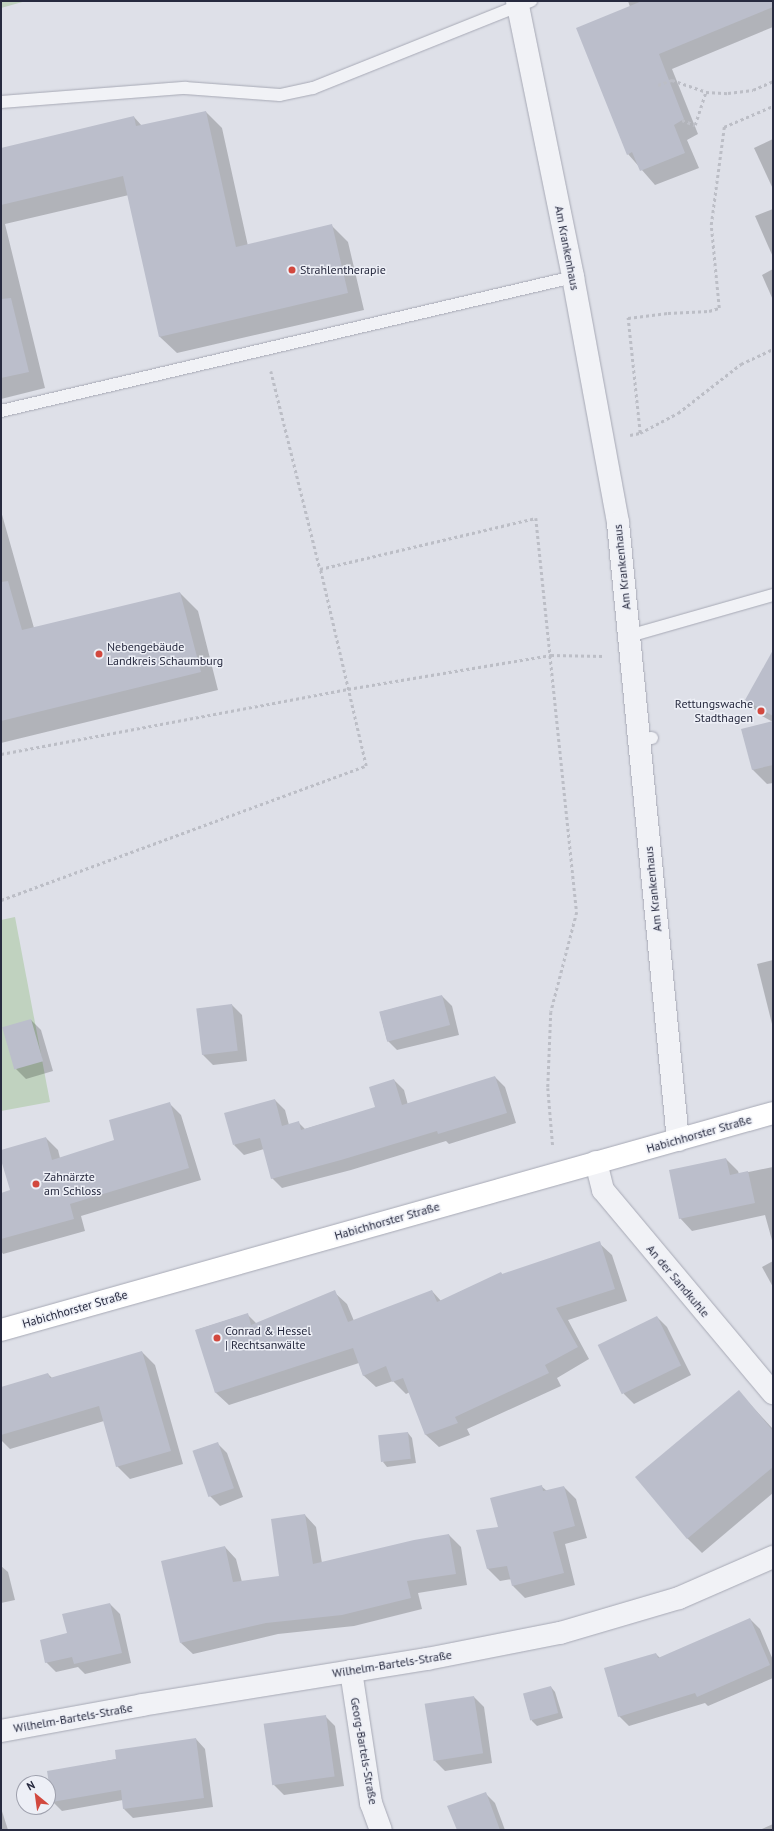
<!DOCTYPE html>
<meta charset="utf-8">
<style>
body{margin:0}
#map{position:relative;width:774px;height:1831px;overflow:hidden;background:#dee0e8;font-family:"PT Sans",sans-serif}
div>[style]{position:absolute}
.green>*{inset:0;background:#c0d2bf}
.shadow>*{inset:0;background:#0003}
.building>*{inset:0;background:#bbbecb;transform-origin:0 0}
.path>*{height:2.5px;margin-top:-1.25px;transform-origin:0;background:repeating-linear-gradient(90deg,#bcbec6 0 3px,transparent 0 6px)}
.roads{filter:drop-shadow(0 0 1px #a7a9b5) drop-shadow(0 0 1px #a7a9b5)}
.lane>*{height:12px;margin:-6px;padding:0 6px;transform-origin:6px;border-radius:6px;background:#f1f2f6}
.street>*{height:22px;margin:-11px;padding:0 11px;transform-origin:11px;border-radius:11px;background:#f1f2f6}
.secondary>*{height:22px;margin:-11px;padding:0 11px;transform-origin:11px;border-radius:11px;background:#fff}
.dots>*{width:11px;height:11px;translate:-50% -50%;box-sizing:border-box;border:2px solid #edeff6;border-radius:50%}
span{translate:-50% -50%;white-space:nowrap;text-align:center;line-height:1.15;-webkit-text-stroke:3px #edeff6;paint-order:stroke}
.street-label{font-size:12px;color:#272a3f}
.poi-label{font-size:12px;color:#272a3f}
.left{translate:0 -50%;text-align:left}
.right{translate:-100% -50%;text-align:right}
.frame{position:absolute;inset:0;border:2px solid #272a3f;pointer-events:none}
.north{position:absolute;left:16px;top:1775px;width:40px;height:40px;box-sizing:border-box;background:#edeff6;border:1px solid #9ea0ad;border-radius:50%;rotate:331deg;font-size:11px;font-weight:700;line-height:16px;text-align:center;color:#272a3f}
.north::after{content:'';display:block;margin:auto;width:14px;height:18px;background:#d2483e;clip-path:polygon(50% 0,100% 100%,50% 72%,0 100%)}
</style>
<div id="map">
<div class="green">
<i style="clip-path:polygon(1px 1px,26px 1px,1px 8px)"></i>
<i style="clip-path:polygon(15px 917px,50px 1102px,1px 1111px,1px 920px)"></i>
</div>
<div class="shadow">
<i style="clip-path:polygon(628px 1px,773px 1px,773px 27px,672px 69px,698px 134px,687px 140px,699px 168px,655px 185px,628px 154px,630px 7px)"></i>
<i style="clip-path:polygon(206px 112px,222px 128px,248px 246px,331px 225px,348px 242px,364px 310px,177px 353px,160px 337px,129px 195px,5px 224px,45px 388px,1px 399px,1px 149px,134px 117px,142px 126px)"></i>
<i style="clip-path:polygon(773px 139px,773px 189px,754px 148px)"></i>
<i style="clip-path:polygon(773px 209px,773px 257px,755px 216px)"></i>
<i style="clip-path:polygon(773px 269px,773px 300px,762px 275px)"></i>
<i style="clip-path:polygon(1px 511px,34px 628px,180px 593px,198px 611px,218px 690px,1px 743px)"></i>
<i style="clip-path:polygon(773px 652px,773px 722px,760px 715px,746px 700px)"></i>
<i style="clip-path:polygon(773px 722px,773px 783px,767px 784px,753px 770px,742px 730px)"></i>
<i style="clip-path:polygon(773px 960px,773px 1028px,757px 964px)"></i>
<i style="clip-path:polygon(442px 996px,452px 1006px,459px 1035px,397px 1050px,387px 1040px,380px 1012px)"></i>
<i style="clip-path:polygon(232px 1005px,242px 1015px,247px 1061px,213px 1065px,203px 1055px,197px 1009px)"></i>
<i style="clip-path:polygon(31px 1020px,41px 1030px,53px 1071px,26px 1079px,16px 1069px)"></i>
<i style="clip-path:polygon(495px 1077px,505px 1087px,516px 1123px,449px 1144px,446px 1141px,351px 1170px,282px 1188px,272px 1178px,264px 1149px,244px 1155px,234px 1145px,275px 1100px,285px 1110px,289px 1125px,298px 1122px,305px 1129px,376px 1108px,394px 1080px,404px 1090px,408px 1105px)"></i>
<i style="clip-path:polygon(169px 1103px,181px 1115px,201px 1180px,81px 1216px,85px 1231px,3px 1254px,1px 1251px,1px 1194px,11px 1191px,1px 1151px,46px 1138px,58px 1150px,60px 1158px,116px 1141px)"></i>
<i style="clip-path:polygon(726px 1159px,738px 1171px,739px 1174px,773px 1167px,773px 1244px,765px 1215px,692px 1231px,680px 1218px)"></i>
<i style="clip-path:polygon(599px 1243px,612px 1255px,627px 1301px,568px 1320px,589px 1359px,557px 1378px,561px 1386px,467px 1429px,470px 1435px,439px 1447px,426px 1435px,410px 1392px,406px 1394px,393px 1381px,376px 1387px,363px 1375px,359px 1363px,229px 1405px,216px 1393px,196px 1330px,247px 1314px,257px 1324px,334px 1292px,347px 1304px,354px 1321px,432px 1291px,441px 1301px,501px 1273px,503px 1275px)"></i>
<i style="clip-path:polygon(773px 1261px,773px 1287px,762px 1267px)"></i>
<i style="clip-path:polygon(657px 1317px,667px 1327px,691px 1375px,634px 1404px,624px 1394px,600px 1345px)"></i>
<i style="clip-path:polygon(142px 1352px,155px 1365px,183px 1464px,130px 1479px,117px 1466px,104px 1421px,10px 1449px,1px 1440px,1px 1388px,48px 1374px,52px 1378px)"></i>
<i style="clip-path:polygon(739px 1392px,773px 1429px,773px 1493px,702px 1553px,687px 1538px)"></i>
<i style="clip-path:polygon(408px 1433px,412px 1438px,416px 1463px,387px 1467px,383px 1462px)"></i>
<i style="clip-path:polygon(217px 1443px,227px 1453px,243px 1497px,220px 1506px,210px 1496px,194px 1451px)"></i>
<i style="clip-path:polygon(541px 1486px,547px 1491px,564px 1487px,576px 1499px,587px 1538px,565px 1544px,575px 1585px,525px 1598px,513px 1586px,512px 1579px,500px 1581px,488px 1569px,499px 1528px)"></i>
<i style="clip-path:polygon(305px 1515px,316px 1527px,322px 1563px,449px 1535px,461px 1547px,467px 1585px,418px 1593px,422px 1609px,354px 1626px,278px 1634px,193px 1654px,181px 1643px,225px 1547px,236px 1559px,242px 1582px,280px 1577px)"></i>
<i style="clip-path:polygon(1px 1566px,8px 1572px,15px 1600px,1px 1603px)"></i>
<i style="clip-path:polygon(110px 1604px,120px 1614px,131px 1663px,85px 1674px,78px 1667px,56px 1672px,46px 1662px,68px 1634px)"></i>
<i style="clip-path:polygon(750px 1619px,760px 1629px,773px 1660px,773px 1678px,708px 1706px,705px 1703px,629px 1726px,619px 1716px,656px 1654px,660px 1658px)"></i>
<i style="clip-path:polygon(551px 1687px,555px 1692px,563px 1718px,537px 1726px,532px 1721px,524px 1695px)"></i>
<i style="clip-path:polygon(474px 1697px,484px 1707px,492px 1763px,445px 1771px,435px 1761px)"></i>
<i style="clip-path:polygon(325px 1716px,335px 1726px,344px 1786px,284px 1795px,274px 1785px)"></i>
<i style="clip-path:polygon(196px 1739px,205px 1749px,213px 1807px,133px 1818px,124px 1809px,123px 1800px,62px 1811px,53px 1802px,48px 1772px,117px 1759px)"></i>
<i style="clip-path:polygon(485px 1793px,495px 1803px,505px 1830px,458px 1830px)"></i>
<i style="clip-path:polygon(1px 1808px,8px 1830px,1px 1830px)"></i>
<i style="clip-path:polygon(773px 1824px,773px 1830px,762px 1830px,762px 1829px)"></i>
</div>
<div class="building">
<i style="clip-path:polygon(642px 1px,773px 1px,773px 7px,659px 54px,684px 119px,674px 125px,685px 153px,640px 171px,632px 152px,627px 155px,576px 28px)"></i>
<i style="clip-path:polygon(206px 111px,236px 247px,332px 224px,348px 293px,159px 337px,123px 176px,1px 205px,1px 148px,134px 116px,136px 126px)"></i>
<i style="clip-path:polygon(11px 298px,29px 372px,1px 378px,1px 299px)"></i>
<i style="clip-path:polygon(8px 581px,22px 630px,180px 592px,201px 672px,1px 721px,1px 582px)"></i>
<i style="clip-path:polygon(773px 650px,773px 716px,745px 700px)"></i>
<i style="clip-path:polygon(773px 721px,773px 765px,752px 770px,741px 729px)"></i>
<i style="left:442px;top:995px;width:31px;height:65px;rotate:75deg"></i>
<i style="left:232px;top:1004px;width:47px;height:36px;rotate:83deg"></i>
<i style="left:31px;top:1019px;width:44px;height:30px;rotate:74deg"></i>
<i style="clip-path:polygon(495px 1076px,507px 1113px,438px 1134px,437px 1131px,341px 1160px,271px 1179px,260px 1138px,233px 1145px,224px 1113px,275px 1099px,282px 1126px,299px 1121px,301px 1130px,375px 1107px,369px 1087px,394px 1079px,402px 1105px)"></i>
<i style="clip-path:polygon(170px 1102px,189px 1168px,70px 1204px,74px 1219px,1px 1239px,1px 1193px,10px 1190px,1px 1160px,1px 1150px,46px 1137px,52px 1160px,114px 1140px,109px 1120px)"></i>
<i style="clip-path:polygon(726px 1158px,730px 1175px,748px 1171px,755px 1203px,679px 1219px,669px 1170px)"></i>
<i style="clip-path:polygon(600px 1241px,615px 1289px,556px 1308px,578px 1347px,545px 1365px,549px 1373px,455px 1417px,458px 1423px,425px 1435px,403px 1378px,392px 1382px,386px 1366px,363px 1376px,353px 1348px,215px 1393px,195px 1330px,248px 1313px,251px 1325px,335px 1290px,348px 1322px,432px 1290px,437px 1302px,501px 1272px,502px 1274px)"></i>
<i style="left:657px;top:1316px;width:55px;height:66px;rotate:64deg"></i>
<i style="clip-path:polygon(142px 1351px,171px 1451px,116px 1467px,99px 1406px,1px 1435px,1px 1387px,48px 1373px,50px 1378px)"></i>
<i style="clip-path:polygon(739px 1390px,773px 1431px,773px 1467px,687px 1539px,635px 1477px)"></i>
<i style="left:408px;top:1432px;width:27px;height:30px;rotate:84deg"></i>
<i style="left:218px;top:1442px;width:49px;height:27px;rotate:71deg"></i>
<i style="clip-path:polygon(542px 1485px,543px 1491px,564px 1486px,575px 1526px,553px 1532px,564px 1573px,512px 1586px,507px 1566px,487px 1569px,476px 1530px,498px 1527px,490px 1498px)"></i>
<i style="clip-path:polygon(305px 1514px,313px 1564px,414px 1540px,449px 1534px,456px 1574px,407px 1581px,411px 1598px,342px 1615px,266px 1623px,180px 1643px,161px 1561px,225px 1546px,233px 1582px,279px 1576px,271px 1519px)"></i>
<i style="clip-path:polygon(110px 1603px,122px 1653px,74px 1664px,72px 1657px,45px 1663px,40px 1640px,67px 1633px,62px 1614px)"></i>
<i style="clip-path:polygon(750px 1618px,770px 1665px,697px 1697px,695px 1693px,618px 1717px,604px 1668px,656px 1653px,658px 1658px)"></i>
<i style="left:551px;top:1686px;width:28px;height:29px;rotate:75deg"></i>
<i style="left:474px;top:1696px;width:58px;height:50px;rotate:81deg"></i>
<i style="left:326px;top:1715px;width:62px;height:63px;rotate:82deg"></i>
<i style="clip-path:polygon(196px 1738px,204px 1798px,123px 1809px,121px 1790px,52px 1802px,47px 1771px,116px 1759px,115px 1750px)"></i>
<i style="clip-path:polygon(486px 1792px,500px 1830px,457px 1830px,447px 1806px)"></i>
</div>
<div class="path">
<i style="left:658px;top:85px;width:15px;rotate:-20deg"></i>
<i style="left:672px;top:80px;width:36px;rotate:19deg"></i>
<i style="left:706px;top:92px;width:22px;rotate:3deg"></i>
<i style="left:728px;top:93px;width:25px;rotate:-7deg"></i>
<i style="left:753px;top:90px;width:22px;rotate:-24deg"></i>
<i style="left:682px;top:120px;width:14px;rotate:21deg"></i>
<i style="left:695px;top:125px;width:35px;rotate:-72deg"></i>
<i style="left:271px;top:371px;width:204px;rotate:76.1deg"></i>
<i style="left:640px;top:433px;width:116px;rotate:-96deg"></i>
<i style="left:628px;top:318px;width:40px;rotate:-7.1deg"></i>
<i style="left:668px;top:313px;width:41px;rotate:-2.8deg"></i>
<i style="left:709px;top:311px;width:10px;rotate:-17deg"></i>
<i style="left:719px;top:308px;width:83px;rotate:-95.5deg"></i>
<i style="left:711px;top:225px;width:99px;rotate:-82.4deg"></i>
<i style="left:724px;top:127px;width:53px;rotate:-23.2deg"></i>
<i style="left:630px;top:435px;width:10px;rotate:-11deg"></i>
<i style="left:640px;top:433px;width:43px;rotate:-27.8deg"></i>
<i style="left:678px;top:413px;width:80px;rotate:-37.9deg"></i>
<i style="left:741px;top:364px;width:35px;rotate:-25deg"></i>
<i style="left:1px;top:754px;width:353px;rotate:-10.6deg"></i>
<i style="left:348px;top:689px;width:206px;rotate:-9.5deg"></i>
<i style="left:551px;top:655px;width:53px;rotate:1.1deg"></i>
<i style="left:1px;top:900px;width:389px;rotate:-20.2deg"></i>
<i style="left:366px;top:766px;width:202px;rotate:-103.1deg"></i>
<i style="left:320px;top:569px;width:222px;rotate:-13.3deg"></i>
<i style="left:536px;top:518px;width:396px;rotate:84.1deg"></i>
<i style="left:577px;top:912px;width:103px;rotate:104.6deg"></i>
<i style="left:551px;top:1012px;width:76px;rotate:92.3deg"></i>
<i style="left:548px;top:1088px;width:59px;rotate:85.2deg"></i>
</div>
<div class="roads">
<div class="lane">
<i style="left:1px;top:102px;width:185px;rotate:-4.4deg"></i>
<i style="left:185px;top:88px;width:95px;rotate:4.2deg"></i>
<i style="left:280px;top:95px;width:34px;rotate:-12deg"></i>
<i style="left:313px;top:88px;width:235px;rotate:-21.8deg"></i>
<i style="left:1px;top:411px;width:587px;rotate:-13.18deg"></i>
<i style="left:629px;top:636px;width:150px;rotate:-15.9deg"></i>
<i style="left:638px;top:739px;width:14px;rotate:-4deg"></i>
</div>
<div class="street">
<i style="left:517px;top:1px;width:282px;rotate:78.5deg"></i>
<i style="left:573px;top:277px;width:250px;rotate:79.6deg"></i>
<i style="left:618px;top:523px;width:620px;rotate:84.45deg"></i>
<i style="left:596px;top:1162px;width:29px;rotate:76deg"></i>
<i style="left:603px;top:1190px;width:265px;rotate:50.1deg"></i>
<i style="left:351px;top:1671px;width:134px;rotate:81.4deg"></i>
<i style="left:371px;top:1803px;width:29px;rotate:70deg"></i>
<i style="left:1px;top:1731px;width:143px;rotate:-10.4deg"></i>
<i style="left:142px;top:1705px;width:289px;rotate:-9.2deg"></i>
<i style="left:427px;top:1659px;width:136px;rotate:-11.1deg"></i>
<i style="left:560px;top:1633px;width:124px;rotate:-16.4deg"></i>
<i style="left:679px;top:1598px;width:103px;rotate:-23.6deg"></i>
</div>
<div class="secondary">
<i style="left:1px;top:1330px;width:802px;rotate:-15.7deg"></i>
</div>
</div>
<div class="dots">
<i style="left:292px;top:270px;background:#d2483e"></i>
<i style="left:99px;top:654px;background:#d2483e"></i>
<i style="left:761px;top:711px;background:#d2483e"></i>
<i style="left:36px;top:1184px;background:#d2483e"></i>
<i style="left:217px;top:1338px;background:#d2483e"></i>
</div>
<div class="street-label">
<span style="left:567px;top:248px;rotate:79deg">Am Krankenhaus</span>
<span style="left:622px;top:567px;rotate:-96deg">Am Krankenhaus</span>
<span style="left:653px;top:889px;rotate:-96deg">Am Krankenhaus</span>
<span style="left:699px;top:1134px;rotate:-16deg">Habichhorster Straße</span>
<span style="left:387px;top:1221px;rotate:-16deg">Habichhorster Straße</span>
<span style="left:678px;top:1281px;rotate:50deg">An der Sandkuhle</span>
<span style="left:75px;top:1309px;rotate:-16deg">Habichhorster Straße</span>
<span style="left:392px;top:1664px;rotate:-9deg">Wilhelm-Bartels-Straße</span>
<span style="left:73px;top:1718px;rotate:-10deg">Wilhelm-Bartels-Straße</span>
<span style="left:364px;top:1751px;rotate:80deg">Georg-Bartels-Straße</span>
</div>
<div class="poi-label">
<span class="left" style="left:300px;top:270px">Strahlentherapie</span>
<span class="left" style="left:107px;top:654px">Nebengebäude<br>Landkreis Schaumburg</span>
<span class="right" style="left:753px;top:711px">Rettungswache<br>Stadthagen</span>
<span class="left" style="left:44px;top:1184px">Zahnärzte<br>am Schloss</span>
<span class="left" style="left:225px;top:1338px">Conrad &amp; Hessel<br>| Rechtsanwälte</span>
</div>
<div class="frame"></div>
<div class="north">N</div>
</div>
